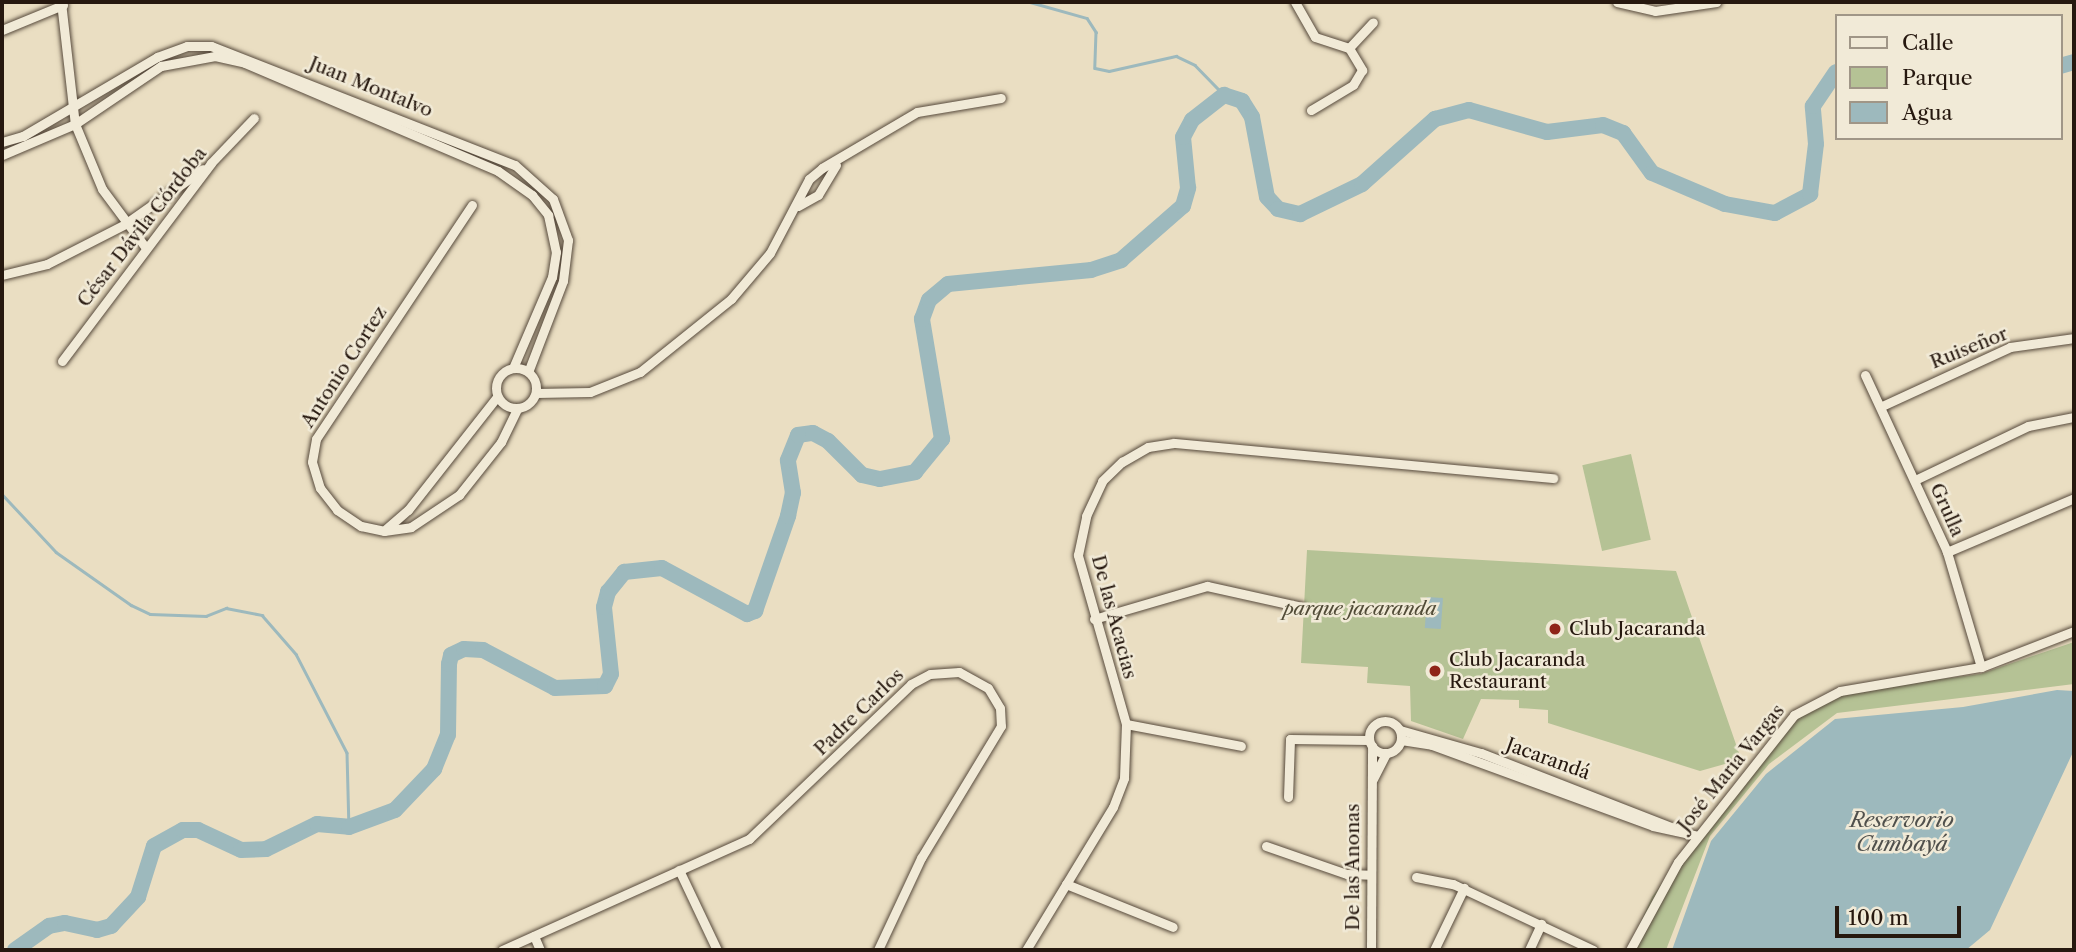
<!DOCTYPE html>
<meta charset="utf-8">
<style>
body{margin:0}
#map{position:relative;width:2076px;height:952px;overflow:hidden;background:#eadec2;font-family:"Libre Caslon Text",serif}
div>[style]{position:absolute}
.green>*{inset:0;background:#b5c295;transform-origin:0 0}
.water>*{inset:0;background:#9db9bd;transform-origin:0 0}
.stream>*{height:2.5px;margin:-1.25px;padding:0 1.25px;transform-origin:1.25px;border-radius:1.25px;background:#9db9bd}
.river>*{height:16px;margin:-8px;padding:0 8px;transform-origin:8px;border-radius:8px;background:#9db9bd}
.roads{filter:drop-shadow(0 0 2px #574a3c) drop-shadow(0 0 2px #574a3c)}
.minor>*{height:9px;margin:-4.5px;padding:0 4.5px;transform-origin:4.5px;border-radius:4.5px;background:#f1ead7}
.minor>.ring{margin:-4.5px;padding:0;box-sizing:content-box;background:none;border:9px solid #f1ead7;border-radius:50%}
.dots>*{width:19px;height:19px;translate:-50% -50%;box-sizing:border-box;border:4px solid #f1ead7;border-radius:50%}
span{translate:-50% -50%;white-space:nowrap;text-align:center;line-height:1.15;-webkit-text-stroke:5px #f1ead7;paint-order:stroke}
.street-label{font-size:19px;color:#26180f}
.park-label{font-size:19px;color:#514b37;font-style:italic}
.poi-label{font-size:19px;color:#26180f}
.left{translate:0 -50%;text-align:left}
.water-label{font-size:21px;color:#50504c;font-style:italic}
.frame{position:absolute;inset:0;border:4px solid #26180f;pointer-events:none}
.legend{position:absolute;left:1835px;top:14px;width:228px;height:126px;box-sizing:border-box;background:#f1ead7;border:2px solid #a09687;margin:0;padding:9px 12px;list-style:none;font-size:21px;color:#26180f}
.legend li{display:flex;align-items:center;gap:14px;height:35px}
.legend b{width:35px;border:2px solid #a09687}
.scale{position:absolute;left:1835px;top:906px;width:126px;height:32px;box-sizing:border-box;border:4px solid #26180f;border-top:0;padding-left:9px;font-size:21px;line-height:24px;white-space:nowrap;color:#26180f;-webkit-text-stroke:5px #f1ead7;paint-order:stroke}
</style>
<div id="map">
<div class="green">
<i style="left:1631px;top:454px;width:88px;height:50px;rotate:77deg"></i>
<i style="clip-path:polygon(1307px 550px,1676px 571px,1739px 753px,1732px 762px,1700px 771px,1548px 723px,1548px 710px,1519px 708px,1519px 700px,1481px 699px,1463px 739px,1411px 721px,1410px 686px,1367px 683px,1368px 667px,1301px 663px)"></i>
<i style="clip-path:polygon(2074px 642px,2074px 684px,1837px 713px,1769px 764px,1710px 836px,1666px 950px,1628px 950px,1652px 897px,1714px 811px,1799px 715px,1843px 692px,1980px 674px)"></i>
</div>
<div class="water">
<i style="left:1427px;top:597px;width:16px;height:31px;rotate:4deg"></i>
<i style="clip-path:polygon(2057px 690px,2074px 691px,2074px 750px,1990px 930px,1966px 950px,1672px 950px,1711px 841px,1766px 774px,1835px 719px,1963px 707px)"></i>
</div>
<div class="stream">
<i style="left:1030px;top:2px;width:59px;rotate:15.7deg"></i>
<i style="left:1087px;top:18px;width:17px;rotate:57deg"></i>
<i style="left:1096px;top:32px;width:36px;rotate:92deg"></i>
<i style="left:1095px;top:68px;width:14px;rotate:12deg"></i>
<i style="left:1109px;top:71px;width:69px;rotate:-12.6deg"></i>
<i style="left:1176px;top:56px;width:21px;rotate:25deg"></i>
<i style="left:1195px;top:65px;width:50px;rotate:45.8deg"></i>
<i style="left:2px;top:494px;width:79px;rotate:47deg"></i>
<i style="left:56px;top:552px;width:92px;rotate:35.2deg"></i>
<i style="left:131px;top:605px;width:21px;rotate:25deg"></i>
<i style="left:150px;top:614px;width:56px;rotate:2deg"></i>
<i style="left:206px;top:616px;width:22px;rotate:-22deg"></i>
<i style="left:226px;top:608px;width:37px;rotate:11deg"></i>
<i style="left:262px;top:615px;width:52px;rotate:48.9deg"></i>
<i style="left:296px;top:654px;width:111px;rotate:62.7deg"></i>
<i style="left:347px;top:753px;width:74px;rotate:88.5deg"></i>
</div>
<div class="river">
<i style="left:2060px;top:66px;width:15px;rotate:-16deg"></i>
<i style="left:15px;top:950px;width:42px;rotate:-35.2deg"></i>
<i style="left:49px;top:926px;width:16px;rotate:-11deg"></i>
<i style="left:65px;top:923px;width:33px;rotate:12deg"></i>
<i style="left:97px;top:930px;width:15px;rotate:-16deg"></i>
<i style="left:111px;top:926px;width:40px;rotate:-47deg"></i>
<i style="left:138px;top:897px;width:53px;rotate:-72.6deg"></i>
<i style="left:154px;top:846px;width:33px;rotate:-29deg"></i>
<i style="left:183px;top:830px;width:15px"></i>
<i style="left:198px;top:830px;width:47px;rotate:24.9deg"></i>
<i style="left:241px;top:850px;width:25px;rotate:-2deg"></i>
<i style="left:266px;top:849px;width:57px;rotate:-26.1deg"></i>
<i style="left:317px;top:824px;width:32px;rotate:5deg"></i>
<i style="left:349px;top:827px;width:49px;rotate:-20.3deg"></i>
<i style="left:395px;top:810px;width:57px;rotate:-46.4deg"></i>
<i style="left:434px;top:769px;width:37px;rotate:-68deg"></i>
<i style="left:448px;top:735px;width:71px;rotate:-89.2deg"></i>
<i style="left:449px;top:664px;width:9px;rotate:-77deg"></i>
<i style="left:451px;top:655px;width:14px;rotate:-25deg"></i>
<i style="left:464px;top:649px;width:19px;rotate:3deg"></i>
<i style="left:483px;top:650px;width:81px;rotate:27.8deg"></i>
<i style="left:555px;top:688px;width:50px;rotate:-2.3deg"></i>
<i style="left:605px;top:686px;width:13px;rotate:-63deg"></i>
<i style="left:611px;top:674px;width:67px;rotate:-96deg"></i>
<i style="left:604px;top:607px;width:16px;rotate:-75deg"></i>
<i style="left:608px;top:592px;width:26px;rotate:-51deg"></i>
<i style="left:624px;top:572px;width:38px;rotate:-6deg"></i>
<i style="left:662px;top:568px;width:97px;rotate:28.4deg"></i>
<i style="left:747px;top:614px;width:9px;rotate:-21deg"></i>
<i style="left:755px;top:611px;width:101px;rotate:-70.8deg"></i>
<i style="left:788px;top:516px;width:24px;rotate:-78deg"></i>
<i style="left:793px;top:493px;width:33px;rotate:-99deg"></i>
<i style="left:788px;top:460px;width:27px;rotate:-68deg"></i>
<i style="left:798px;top:435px;width:15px;rotate:-8deg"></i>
<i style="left:813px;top:433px;width:17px;rotate:28deg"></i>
<i style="left:828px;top:441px;width:48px;rotate:45deg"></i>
<i style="left:862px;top:475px;width:18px;rotate:13deg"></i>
<i style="left:880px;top:479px;width:36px;rotate:-11deg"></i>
<i style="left:915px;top:472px;width:43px;rotate:-50.7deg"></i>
<i style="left:942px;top:439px;width:122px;rotate:-99.5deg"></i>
<i style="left:922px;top:319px;width:20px;rotate:-70deg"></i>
<i style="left:929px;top:300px;width:25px;rotate:-40deg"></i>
<i style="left:948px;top:284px;width:144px;rotate:-5.6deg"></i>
<i style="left:1091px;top:270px;width:32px;rotate:-18deg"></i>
<i style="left:1121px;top:260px;width:82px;rotate:-41.1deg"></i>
<i style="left:1183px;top:206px;width:19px;rotate:-74deg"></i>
<i style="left:1188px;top:188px;width:51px;rotate:-95.6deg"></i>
<i style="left:1183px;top:137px;width:19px;rotate:-62deg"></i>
<i style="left:1192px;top:120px;width:41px;rotate:-38deg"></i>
<i style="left:1224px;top:95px;width:19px;rotate:18deg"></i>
<i style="left:1242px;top:101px;width:19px;rotate:58deg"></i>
<i style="left:1252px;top:117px;width:81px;rotate:79.4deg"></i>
<i style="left:1267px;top:197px;width:16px;rotate:47deg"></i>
<i style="left:1278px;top:209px;width:23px;rotate:13deg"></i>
<i style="left:1300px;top:214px;width:69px;rotate:-25.8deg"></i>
<i style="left:1362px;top:184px;width:98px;rotate:-41.7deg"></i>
<i style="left:1435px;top:119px;width:35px;rotate:-15deg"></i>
<i style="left:1469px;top:110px;width:81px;rotate:15.8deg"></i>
<i style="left:1547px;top:132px;width:56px;rotate:-7.1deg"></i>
<i style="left:1603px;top:125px;width:22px;rotate:22deg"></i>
<i style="left:1623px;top:133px;width:49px;rotate:54.1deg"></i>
<i style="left:1652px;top:173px;width:79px;rotate:23deg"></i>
<i style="left:1725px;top:204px;width:51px;rotate:10.2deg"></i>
<i style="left:1775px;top:213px;width:40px;rotate:-28deg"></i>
<i style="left:1810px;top:194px;width:50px;rotate:-83.2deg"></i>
<i style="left:1816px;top:144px;width:38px;rotate:-95deg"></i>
<i style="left:1813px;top:106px;width:41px;rotate:-55.9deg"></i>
</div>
<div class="roads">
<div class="minor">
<i style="left:61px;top:2px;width:123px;rotate:83.5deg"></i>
<i style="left:75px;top:124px;width:70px;rotate:67.4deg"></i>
<i style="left:102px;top:189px;width:74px;rotate:53.3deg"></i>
<i style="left:1295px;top:2px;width:40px;rotate:60.3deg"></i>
<i style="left:1315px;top:37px;width:36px;rotate:18deg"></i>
<i style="left:1349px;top:48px;width:26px;rotate:59deg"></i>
<i style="left:1362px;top:70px;width:17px;rotate:121deg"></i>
<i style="left:1353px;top:85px;width:49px;rotate:149.2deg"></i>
<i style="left:1617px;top:2px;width:39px;rotate:13deg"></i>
<i style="left:1655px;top:11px;width:62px;rotate:-8.4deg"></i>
<i style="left:2px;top:30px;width:66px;rotate:-22.3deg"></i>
<i style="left:1349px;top:48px;width:35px;rotate:-47deg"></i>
<i style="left:2px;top:142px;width:22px;rotate:-16deg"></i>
<i style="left:23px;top:136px;width:156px;rotate:-30.5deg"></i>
<i style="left:157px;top:57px;width:32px;rotate:-20deg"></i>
<i style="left:187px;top:46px;width:24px"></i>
<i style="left:211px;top:46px;width:326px;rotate:21.4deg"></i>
<i style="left:515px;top:165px;width:51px;rotate:41.8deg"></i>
<i style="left:553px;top:199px;width:44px;rotate:69.9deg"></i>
<i style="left:568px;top:240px;width:41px;rotate:97deg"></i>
<i style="left:563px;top:281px;width:97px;rotate:111deg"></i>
<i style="left:2px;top:155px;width:79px;rotate:-23deg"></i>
<i style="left:75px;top:124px;width:104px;rotate:-34deg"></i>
<i style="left:161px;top:66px;width:55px;rotate:-10.5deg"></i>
<i style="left:215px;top:56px;width:31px;rotate:13deg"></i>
<i style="left:245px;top:63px;width:275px;rotate:23.1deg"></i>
<i style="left:498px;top:171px;width:42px;rotate:35.2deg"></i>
<i style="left:532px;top:195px;width:26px;rotate:51deg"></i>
<i style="left:548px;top:215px;width:38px;rotate:78deg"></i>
<i style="left:556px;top:252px;width:25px;rotate:99deg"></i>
<i style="left:552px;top:277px;width:99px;rotate:113.2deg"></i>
<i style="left:472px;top:205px;width:281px;rotate:123.7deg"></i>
<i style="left:316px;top:439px;width:23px;rotate:100deg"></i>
<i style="left:312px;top:462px;width:27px;rotate:73deg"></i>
<i style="left:320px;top:488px;width:28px;rotate:52deg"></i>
<i style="left:337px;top:510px;width:29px;rotate:34deg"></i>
<i style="left:361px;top:526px;width:24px;rotate:12deg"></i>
<i style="left:384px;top:531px;width:27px;rotate:-8deg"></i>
<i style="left:411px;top:527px;width:58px;rotate:-33.7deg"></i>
<i style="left:459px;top:495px;width:68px;rotate:-51.6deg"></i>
<i style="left:501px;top:442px;width:37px;rotate:-64deg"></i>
<i style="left:798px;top:206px;width:23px;rotate:-29deg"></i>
<i style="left:818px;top:195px;width:35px;rotate:-59deg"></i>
<i style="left:2px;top:275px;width:46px;rotate:-13.7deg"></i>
<i style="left:47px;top:264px;width:88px;rotate:-27.1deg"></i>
<i style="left:125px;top:224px;width:95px;rotate:-35.2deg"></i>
<i style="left:62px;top:361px;width:248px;rotate:-53deg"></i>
<i style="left:211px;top:163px;width:62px;rotate:-46.3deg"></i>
<i class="ring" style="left:496px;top:368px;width:31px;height:31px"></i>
<i style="left:1865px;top:375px;width:195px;rotate:65.1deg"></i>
<i style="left:1947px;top:552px;width:120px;rotate:73.5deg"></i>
<i style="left:536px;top:393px;width:54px;rotate:-1.1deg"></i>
<i style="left:590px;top:392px;width:54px;rotate:-21.8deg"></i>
<i style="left:640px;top:372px;width:117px;rotate:-38.7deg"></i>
<i style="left:731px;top:299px;width:60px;rotate:-49.7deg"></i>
<i style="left:770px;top:253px;width:84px;rotate:-62.2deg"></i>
<i style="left:809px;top:179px;width:17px;rotate:-40deg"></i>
<i style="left:822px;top:168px;width:110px;rotate:-30.5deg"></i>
<i style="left:917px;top:112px;width:85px;rotate:-9.5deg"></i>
<i style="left:1882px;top:406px;width:141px;rotate:-24.7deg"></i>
<i style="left:2010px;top:347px;width:65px;rotate:-8deg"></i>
<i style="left:1915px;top:480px;width:125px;rotate:-25.5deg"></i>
<i style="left:2028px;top:426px;width:47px;rotate:-11.1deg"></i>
<i style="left:386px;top:529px;width:29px;rotate:-41deg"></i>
<i style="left:408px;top:510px;width:144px;rotate:-51.8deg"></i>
<i style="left:1947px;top:552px;width:138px;rotate:-23deg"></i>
<i style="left:1094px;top:619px;width:118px;rotate:-16.3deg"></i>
<i style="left:1207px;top:586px;width:97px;rotate:12.5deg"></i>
<i class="ring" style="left:1369px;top:721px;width:23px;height:23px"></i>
<i style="left:1126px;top:724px;width:117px;rotate:10.8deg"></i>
<i style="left:1400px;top:730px;width:84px;rotate:15.9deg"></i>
<i style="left:1481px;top:753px;width:212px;rotate:21.3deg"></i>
<i style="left:1401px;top:740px;width:31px;rotate:9deg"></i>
<i style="left:1432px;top:745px;width:235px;rotate:20.1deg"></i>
<i style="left:1653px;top:826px;width:46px;rotate:12.5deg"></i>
<i style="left:1373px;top:779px;width:29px;rotate:-63deg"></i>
<i style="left:1288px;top:797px;width:58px;rotate:-88deg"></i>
<i style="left:1290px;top:739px;width:79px;rotate:0.7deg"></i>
<i style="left:1266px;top:846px;width:86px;rotate:19.1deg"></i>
<i style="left:1347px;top:874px;width:24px;rotate:2deg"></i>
<i style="left:679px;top:870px;width:89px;rotate:64.6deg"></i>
<i style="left:1416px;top:877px;width:38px;rotate:11deg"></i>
<i style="left:1453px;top:884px;width:155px;rotate:25.2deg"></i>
<i style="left:1066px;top:884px;width:115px;rotate:21.9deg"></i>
<i style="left:534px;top:936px;width:15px;rotate:67deg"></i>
<i style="left:502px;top:950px;width:271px;rotate:-24.2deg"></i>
<i style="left:749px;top:839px;width:224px;rotate:-43.7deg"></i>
<i style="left:911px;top:684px;width:21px;rotate:-28deg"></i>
<i style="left:930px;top:674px;width:29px;rotate:-4deg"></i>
<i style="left:959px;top:672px;width:33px;rotate:29deg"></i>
<i style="left:988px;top:688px;width:23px;rotate:59deg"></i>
<i style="left:1000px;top:708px;width:18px;rotate:87deg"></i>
<i style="left:1001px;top:726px;width:154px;rotate:121.2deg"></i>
<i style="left:921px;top:858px;width:102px;rotate:115.1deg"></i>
<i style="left:1026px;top:950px;width:167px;rotate:-58.7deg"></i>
<i style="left:1113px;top:807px;width:31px;rotate:-69deg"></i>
<i style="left:1124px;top:778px;width:54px;rotate:-87.9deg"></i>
<i style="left:1126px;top:724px;width:176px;rotate:-105.9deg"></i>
<i style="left:1078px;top:555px;width:40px;rotate:-78deg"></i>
<i style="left:1086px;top:516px;width:38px;rotate:-65deg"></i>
<i style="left:1102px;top:481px;width:28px;rotate:-44deg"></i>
<i style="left:1122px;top:462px;width:30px;rotate:-30deg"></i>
<i style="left:1148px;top:447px;width:26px;rotate:-9deg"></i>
<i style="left:1174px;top:443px;width:381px;rotate:5.3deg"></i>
<i style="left:1371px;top:950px;width:204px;rotate:-89.7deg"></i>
<i style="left:1434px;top:950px;width:69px;rotate:-64.2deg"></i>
<i style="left:1529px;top:950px;width:29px;rotate:-65deg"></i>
<i style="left:1630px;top:950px;width:100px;rotate:-61.4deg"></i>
<i style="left:1678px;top:862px;width:187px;rotate:-51.7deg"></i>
<i style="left:1794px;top:715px;width:52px;rotate:-27.6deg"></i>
<i style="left:1840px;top:691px;width:143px;rotate:-9.7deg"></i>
<i style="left:1981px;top:667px;width:100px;rotate:-21.2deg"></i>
</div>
</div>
<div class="dots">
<i style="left:1555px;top:629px;background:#8f2418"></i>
<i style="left:1435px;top:671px;background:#8f2418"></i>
</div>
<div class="street-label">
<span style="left:371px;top:87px;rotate:22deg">Juan Montalvo</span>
<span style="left:142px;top:227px;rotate:-52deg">César Dávila Córdoba</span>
<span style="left:1969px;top:348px;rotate:-22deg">Ruiseñor</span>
<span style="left:344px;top:367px;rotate:-57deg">Antonio Cortez</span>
<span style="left:1947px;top:510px;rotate:66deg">Grulla</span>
<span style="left:1114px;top:617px;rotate:75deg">De las Acacias</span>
<span style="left:859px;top:712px;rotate:-44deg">Padre Carlos</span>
<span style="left:1548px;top:759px;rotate:20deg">Jacarandá</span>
<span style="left:1731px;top:768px;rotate:-51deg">José Maria Vargas</span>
<span style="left:1353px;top:867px;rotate:-90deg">De las Anonas</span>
</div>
<div class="park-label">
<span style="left:1360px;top:609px">parque jacaranda</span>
</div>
<div class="poi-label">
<span class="left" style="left:1569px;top:629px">Club Jacaranda</span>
<span class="left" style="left:1449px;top:671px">Club Jacaranda<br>Restaurant</span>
</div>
<div class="water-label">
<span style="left:1902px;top:832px">Reservorio<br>Cumbayá</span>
</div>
<div class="frame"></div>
<ul class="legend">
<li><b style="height:9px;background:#f1ead7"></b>Calle</li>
<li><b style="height:19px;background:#b5c295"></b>Parque</li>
<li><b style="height:19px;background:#9db9bd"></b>Agua</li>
</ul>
<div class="scale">100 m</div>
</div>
